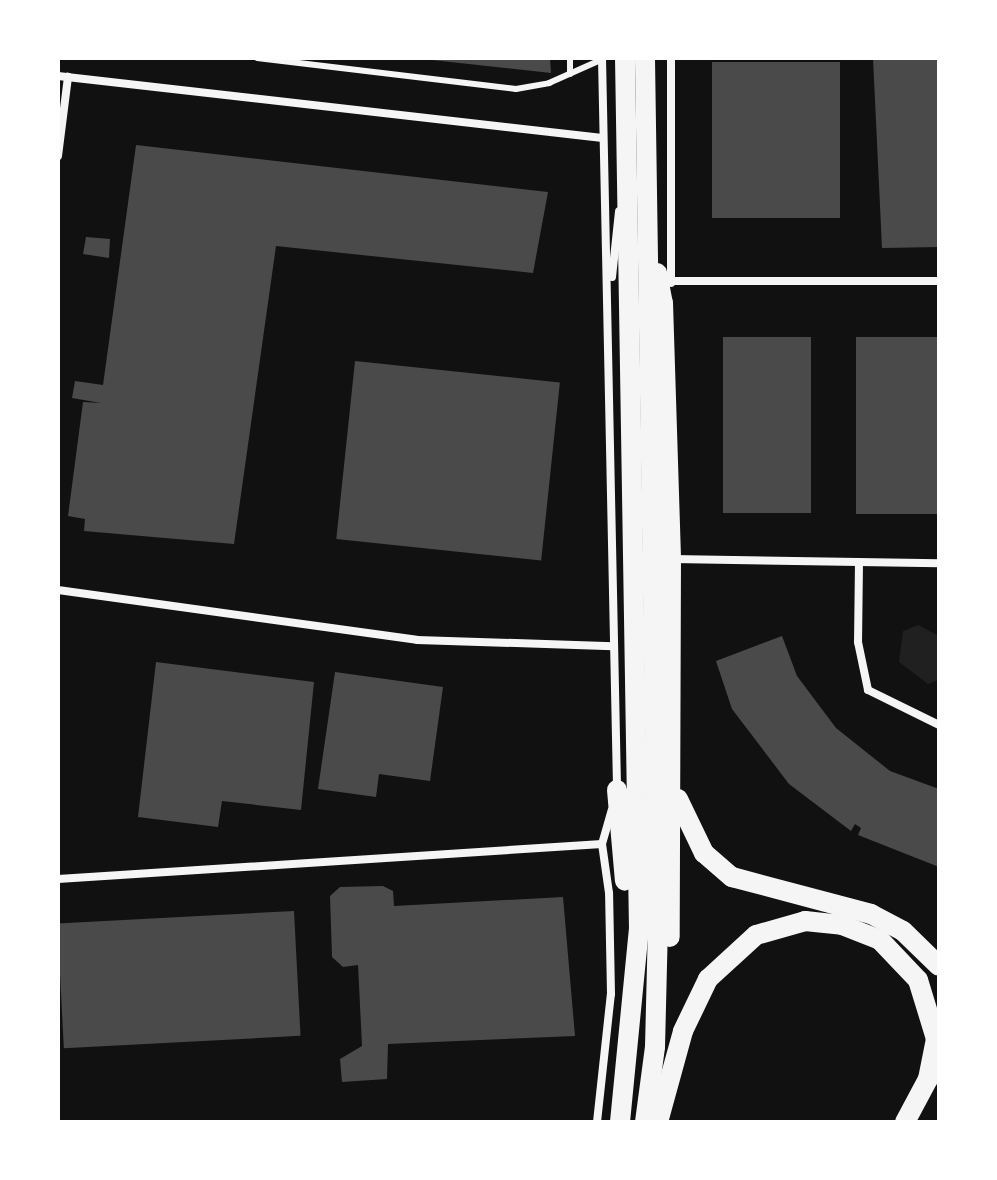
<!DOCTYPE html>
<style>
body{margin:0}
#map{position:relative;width:997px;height:1180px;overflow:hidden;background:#111;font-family:"Titillium Web",sans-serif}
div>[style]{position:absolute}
.green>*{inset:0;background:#202020}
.building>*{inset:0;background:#4a4a4a;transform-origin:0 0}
.service>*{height:6px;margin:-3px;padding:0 3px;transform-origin:3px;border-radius:3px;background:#f5f5f5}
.minor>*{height:8px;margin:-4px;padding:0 4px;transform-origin:4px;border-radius:4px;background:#f5f5f5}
.primary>*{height:20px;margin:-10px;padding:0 10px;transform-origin:10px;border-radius:10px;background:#f5f5f5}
span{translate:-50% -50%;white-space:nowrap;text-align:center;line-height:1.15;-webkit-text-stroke:8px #fff;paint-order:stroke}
.frame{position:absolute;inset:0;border:60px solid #fff;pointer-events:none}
</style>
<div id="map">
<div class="green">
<i style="clip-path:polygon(918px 625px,939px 636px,939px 680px,928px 684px,899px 662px,903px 631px)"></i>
</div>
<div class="building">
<i style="clip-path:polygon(432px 58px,550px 58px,551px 73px,432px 60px)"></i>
<i style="clip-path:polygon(873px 58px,939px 58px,939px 247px,882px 248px)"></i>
<i style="left:712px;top:62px;width:128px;height:156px"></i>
<i style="clip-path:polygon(136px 145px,548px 192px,533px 273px,276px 246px,234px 544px,84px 531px,85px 519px,68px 516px,83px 402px,101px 403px,72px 398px,75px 381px,103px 385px)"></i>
<i style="clip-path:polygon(86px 237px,110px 239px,109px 258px,83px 254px)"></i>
<i style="left:723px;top:337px;width:88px;height:176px"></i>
<i style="left:939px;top:337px;width:177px;height:83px;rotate:90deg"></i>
<i style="left:355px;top:361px;width:206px;height:179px;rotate:6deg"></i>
<i style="clip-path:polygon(782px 636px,797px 676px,836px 728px,890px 771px,939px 789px,939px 867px,858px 835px,861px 828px,855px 824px,851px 831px,789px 784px,732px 709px,716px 661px)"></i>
<i style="clip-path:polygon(156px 662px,314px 682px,301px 810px,222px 801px,218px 827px,138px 817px)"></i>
<i style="clip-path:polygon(335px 672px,443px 687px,430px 781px,379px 774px,376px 797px,318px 789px)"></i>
<i style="clip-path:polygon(383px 886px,393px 891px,394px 906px,563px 897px,575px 1036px,388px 1044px,387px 1079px,342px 1082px,340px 1059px,362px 1046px,358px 965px,343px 967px,332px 957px,330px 896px,340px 887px)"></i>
<i style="left:294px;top:911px;width:125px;height:237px;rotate:87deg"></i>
</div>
<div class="service">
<i style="left:257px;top:58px;width:261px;rotate:6.8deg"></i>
<i style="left:516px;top:89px;width:34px;rotate:-10deg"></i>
<i style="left:549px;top:83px;width:59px;rotate:-24deg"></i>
<i style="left:570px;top:58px;width:16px;rotate:90deg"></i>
</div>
<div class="minor">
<i style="left:602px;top:58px;width:731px;rotate:88.82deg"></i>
<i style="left:58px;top:76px;width:548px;rotate:6.5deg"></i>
<i style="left:58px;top:156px;width:80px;rotate:-82.8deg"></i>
<i style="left:612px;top:277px;width:66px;rotate:-83.9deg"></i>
<i style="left:671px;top:281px;width:268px"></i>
<i style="left:671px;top:283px;width:225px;rotate:-90deg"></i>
<i style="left:672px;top:559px;width:267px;rotate:0.9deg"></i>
<i style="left:859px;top:562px;width:80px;rotate:90.7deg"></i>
<i style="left:858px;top:642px;width:49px;rotate:78.2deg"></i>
<i style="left:868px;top:690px;width:79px;rotate:26.2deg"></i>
<i style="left:58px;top:590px;width:362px;rotate:7.9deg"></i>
<i style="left:417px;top:640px;width:196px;rotate:1.8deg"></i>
<i style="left:58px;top:879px;width:545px;rotate:-3.68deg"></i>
<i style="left:597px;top:1122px;width:129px;rotate:-83.8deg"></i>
<i style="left:611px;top:994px;width:101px;rotate:-91.1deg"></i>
<i style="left:609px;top:893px;width:49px;rotate:-98.1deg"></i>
<i style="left:602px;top:844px;width:35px;rotate:-74deg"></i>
</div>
<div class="primary">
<i style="left:657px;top:273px;width:31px;rotate:79deg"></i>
<i style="left:663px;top:303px;width:256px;rotate:88.2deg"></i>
<i style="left:671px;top:559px;width:378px;rotate:90.2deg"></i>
<i style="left:617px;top:790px;width:91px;rotate:85deg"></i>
<i style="left:678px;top:799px;width:60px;rotate:64.3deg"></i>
<i style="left:704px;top:853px;width:37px;rotate:41deg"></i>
<i style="left:732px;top:877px;width:144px;rotate:14.9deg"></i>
<i style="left:871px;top:914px;width:36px;rotate:28deg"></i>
<i style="left:903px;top:931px;width:50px;rotate:44.2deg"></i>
<i style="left:620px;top:1122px;width:194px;rotate:-84.4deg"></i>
<i style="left:639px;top:929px;width:871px;rotate:-90.92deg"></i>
<i style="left:645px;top:1122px;width:76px;rotate:-82.4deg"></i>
<i style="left:655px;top:1047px;width:122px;rotate:-88.6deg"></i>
<i style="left:658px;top:925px;width:867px;rotate:-90.86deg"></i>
<i style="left:658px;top:1122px;width:94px;rotate:-74.6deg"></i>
<i style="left:683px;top:1031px;width:58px;rotate:-64.3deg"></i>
<i style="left:708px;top:979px;width:65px;rotate:-42.5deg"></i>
<i style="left:756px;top:935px;width:51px;rotate:-15.9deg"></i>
<i style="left:805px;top:921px;width:37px;rotate:6deg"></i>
<i style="left:842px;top:925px;width:41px;rotate:21.5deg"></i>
<i style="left:880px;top:940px;width:55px;rotate:46.5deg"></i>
<i style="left:918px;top:980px;width:62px;rotate:73deg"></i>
<i style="left:936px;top:1039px;width:41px;rotate:101.3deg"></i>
<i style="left:928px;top:1079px;width:49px;rotate:118.1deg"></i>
</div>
<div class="frame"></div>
</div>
